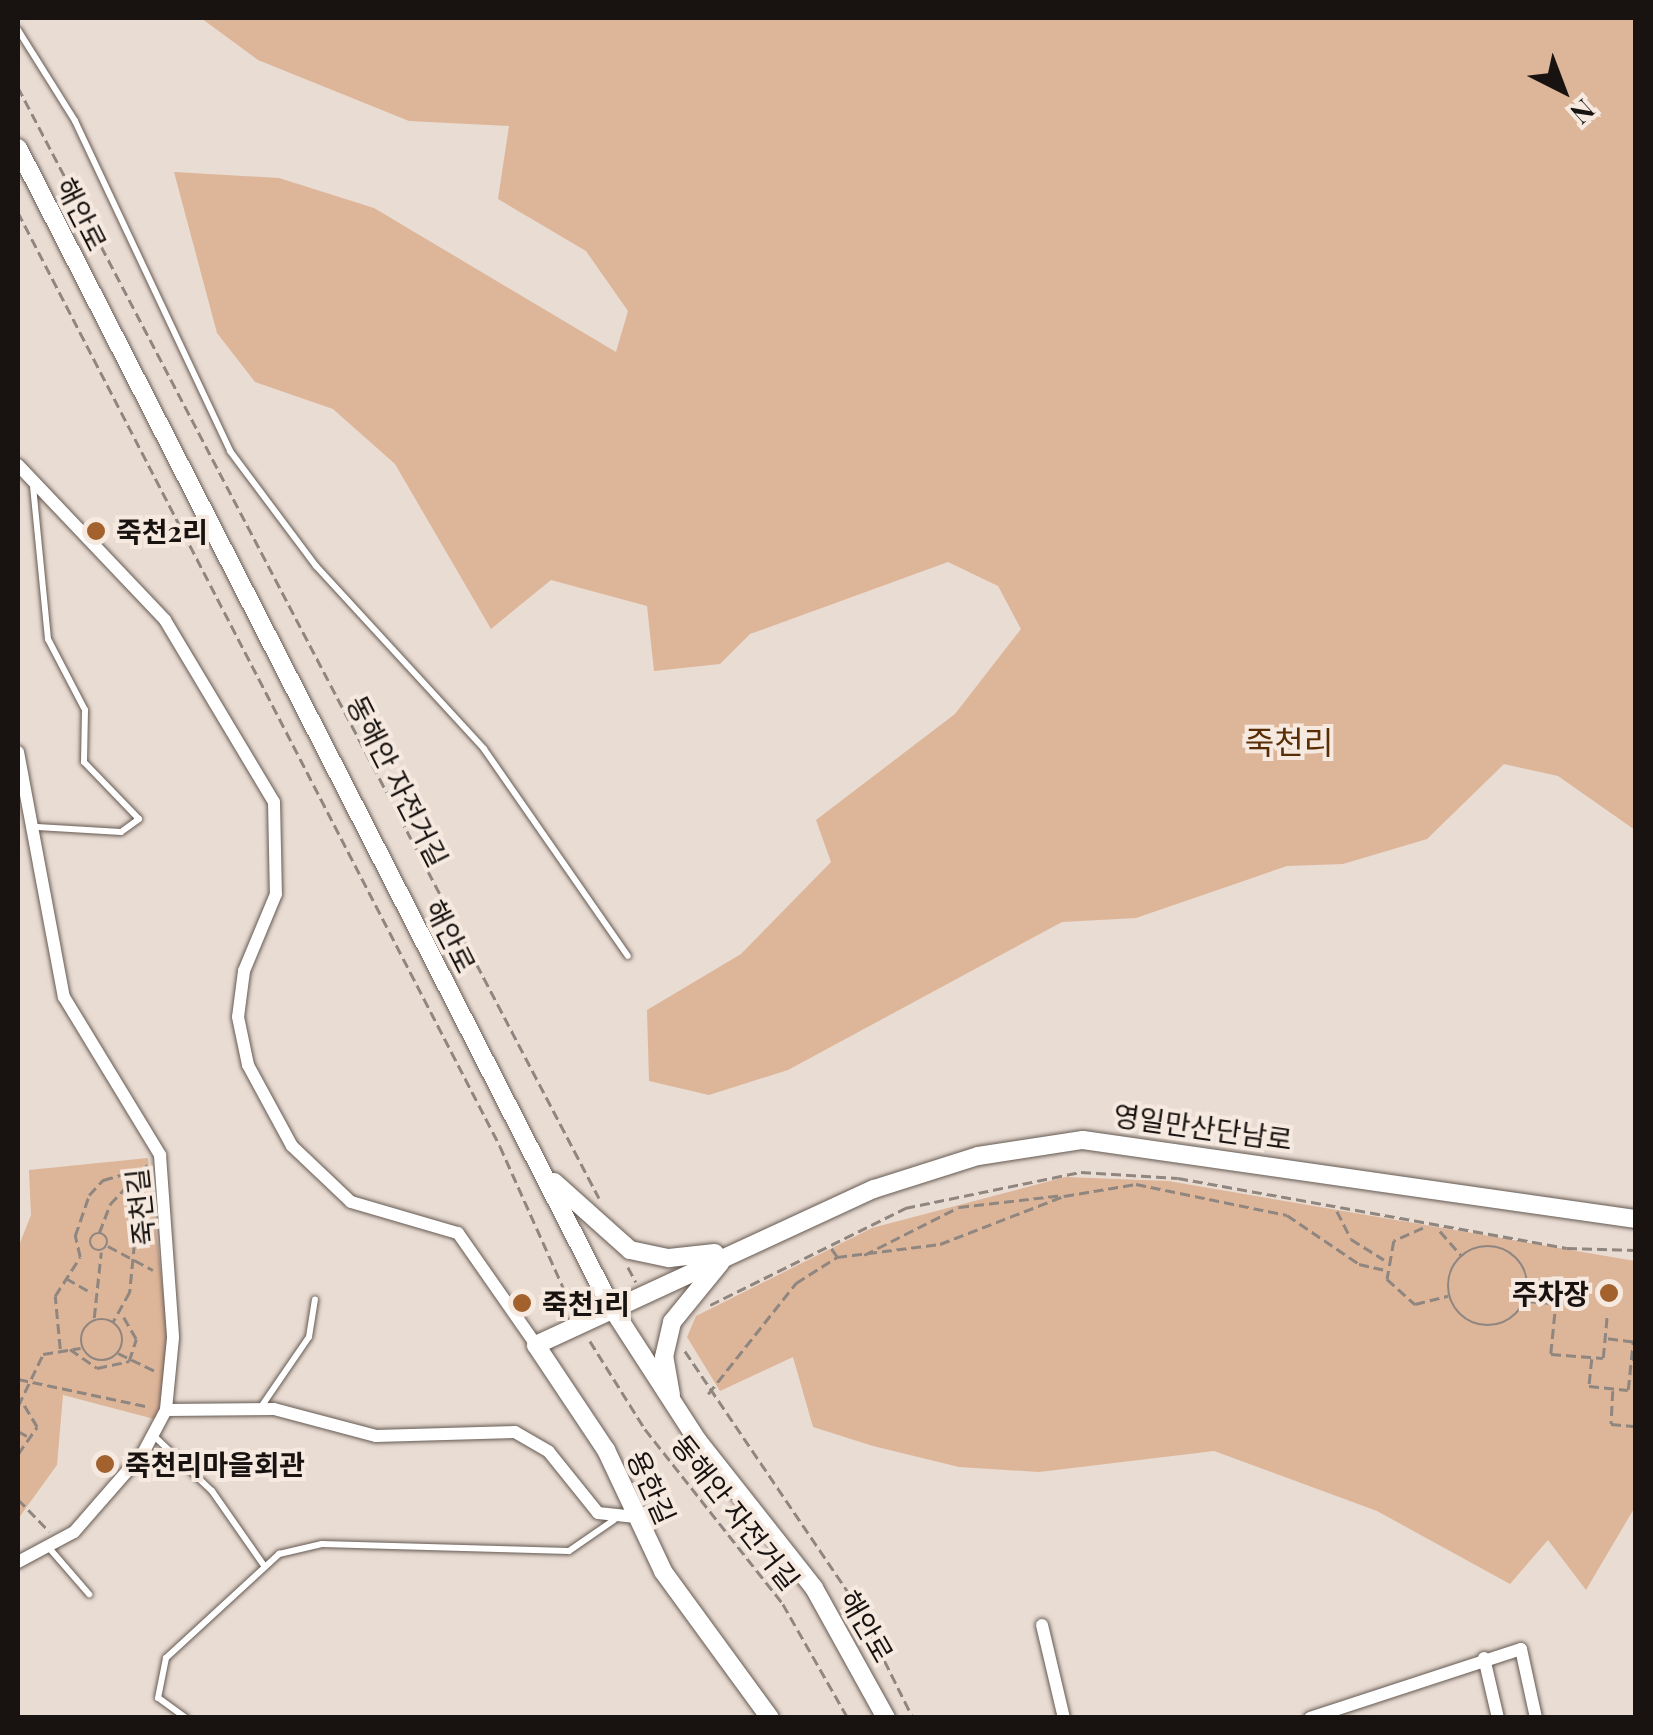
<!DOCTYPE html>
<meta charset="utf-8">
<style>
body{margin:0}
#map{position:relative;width:1653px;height:1735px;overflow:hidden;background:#e9dcd3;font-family:"Playfair Display","Noto Sans KR",serif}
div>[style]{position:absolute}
.green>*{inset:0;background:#ddb599}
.path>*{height:2.5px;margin-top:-1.25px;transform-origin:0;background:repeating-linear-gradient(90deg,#908680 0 10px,transparent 0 15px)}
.path>.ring{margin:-1.25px;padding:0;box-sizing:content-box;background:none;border:2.5px solid #908680;border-radius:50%}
.roads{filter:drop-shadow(0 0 2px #655a52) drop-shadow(0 0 2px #655a52)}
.lane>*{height:6px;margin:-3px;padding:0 3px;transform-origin:3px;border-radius:3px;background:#fff}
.street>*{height:12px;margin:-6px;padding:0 6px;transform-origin:6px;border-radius:6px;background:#fff}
.secondary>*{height:18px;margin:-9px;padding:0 9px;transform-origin:9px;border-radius:9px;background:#fff}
.dots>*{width:28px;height:28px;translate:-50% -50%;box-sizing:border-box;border:5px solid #f6e9e0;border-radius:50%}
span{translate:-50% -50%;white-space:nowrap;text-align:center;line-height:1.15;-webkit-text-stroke:8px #f6e9e0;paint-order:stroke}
.street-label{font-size:28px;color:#181310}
.poi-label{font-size:28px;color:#181310;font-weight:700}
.left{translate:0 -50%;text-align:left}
.right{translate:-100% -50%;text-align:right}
.quarter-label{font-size:32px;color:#592e06}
.frame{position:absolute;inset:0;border:20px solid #181310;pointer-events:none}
.north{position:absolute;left:1513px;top:40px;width:100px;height:100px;-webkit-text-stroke:8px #f6e9e0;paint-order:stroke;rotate:138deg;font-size:28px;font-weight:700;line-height:40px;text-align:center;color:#181310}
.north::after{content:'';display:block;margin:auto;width:35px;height:45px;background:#181310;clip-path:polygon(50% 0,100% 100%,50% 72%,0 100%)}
</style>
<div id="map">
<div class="green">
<i style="clip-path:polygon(201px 18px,1635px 18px,1635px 830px,1558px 776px,1504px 764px,1427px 839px,1343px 864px,1287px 866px,1136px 918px,1062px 922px,788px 1070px,709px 1095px,649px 1081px,647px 1010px,741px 954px,831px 862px,816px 820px,955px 714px,1021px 629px,998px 586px,948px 562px,750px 634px,720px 664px,654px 671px,647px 606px,551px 580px,491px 629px,395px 464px,333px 409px,255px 382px,217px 333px,174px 172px,279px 178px,374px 208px,616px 352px,628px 311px,586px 251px,498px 199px,509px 126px,409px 121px,258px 60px)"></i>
<i style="clip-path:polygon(148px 1158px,168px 1336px,158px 1420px,63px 1395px,57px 1465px,18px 1519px,18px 1248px,31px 1215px,29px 1170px)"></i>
<i style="clip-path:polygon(1065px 1177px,1168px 1181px,1635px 1261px,1635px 1507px,1586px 1590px,1548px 1540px,1510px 1584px,1377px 1511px,1214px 1451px,1039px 1472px,959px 1467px,873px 1446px,813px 1427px,793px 1357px,720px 1391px,687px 1337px,696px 1316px,872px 1228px)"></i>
</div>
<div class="path">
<i style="left:18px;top:87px;width:1254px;rotate:62.39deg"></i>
<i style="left:18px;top:212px;width:1051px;rotate:62.7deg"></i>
<i style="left:500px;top:1146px;width:176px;rotate:65.9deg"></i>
<i style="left:1337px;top:1211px;width:31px;rotate:63deg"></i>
<i style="left:1351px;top:1239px;width:39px;rotate:32deg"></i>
<i style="left:1423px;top:1228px;width:32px;rotate:156deg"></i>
<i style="left:1394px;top:1241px;width:39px;rotate:100deg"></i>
<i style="left:1387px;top:1279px;width:38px;rotate:42deg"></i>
<i style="left:1415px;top:1304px;width:34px;rotate:-14deg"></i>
<i style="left:1440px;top:1231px;width:32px;rotate:49deg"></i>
<i class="ring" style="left:90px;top:1233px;width:15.5px;height:15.5px"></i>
<i style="left:99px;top:1233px;width:31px;rotate:-69deg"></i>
<i style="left:110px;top:1204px;width:54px;rotate:-46.5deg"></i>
<i style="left:108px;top:1246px;width:51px;rotate:28.1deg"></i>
<i class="ring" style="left:1448px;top:1246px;width:77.5px;height:77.5px"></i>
<i style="left:864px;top:1255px;width:106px;rotate:-26.8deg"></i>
<i style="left:959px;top:1207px;width:105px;rotate:-6.6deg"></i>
<i style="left:837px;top:1257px;width:104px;rotate:-7.2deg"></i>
<i style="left:940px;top:1244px;width:133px;rotate:-21.2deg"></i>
<i style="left:1064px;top:1196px;width:73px;rotate:-9.5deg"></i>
<i style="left:1136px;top:1184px;width:154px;rotate:11.6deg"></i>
<i style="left:1287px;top:1215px;width:87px;rotate:34.2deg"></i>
<i style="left:1359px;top:1264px;width:27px;rotate:13deg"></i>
<i style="left:628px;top:1267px;width:17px;rotate:62deg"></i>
<i style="left:66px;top:1278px;width:30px;rotate:30deg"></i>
<i style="left:1583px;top:1287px;width:25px;rotate:-173deg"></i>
<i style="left:1558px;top:1284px;width:70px;rotate:95.7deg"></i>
<i style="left:1551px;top:1354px;width:52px;rotate:4.4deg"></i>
<i style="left:1603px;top:1358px;width:42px;rotate:-84.6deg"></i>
<i style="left:1526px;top:1301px;width:27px;rotate:4deg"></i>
<i style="left:710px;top:1305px;width:218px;rotate:-26.4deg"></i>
<i style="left:905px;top:1208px;width:180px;rotate:-11.6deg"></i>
<i style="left:1081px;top:1172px;width:97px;rotate:3.5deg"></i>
<i style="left:1178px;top:1178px;width:395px;rotate:10.2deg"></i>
<i style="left:1567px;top:1248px;width:69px;rotate:1.7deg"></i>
<i style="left:94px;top:1318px;width:66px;rotate:-83.9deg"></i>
<i class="ring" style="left:81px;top:1319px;width:39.5px;height:39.5px"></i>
<i style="left:590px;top:1341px;width:104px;rotate:58deg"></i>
<i style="left:645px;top:1429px;width:223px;rotate:51.7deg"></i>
<i style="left:783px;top:1604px;width:131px;rotate:60.3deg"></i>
<i style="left:60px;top:1349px;width:53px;rotate:-95.4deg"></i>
<i style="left:55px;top:1296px;width:46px;rotate:-57.3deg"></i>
<i style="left:80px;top:1257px;width:22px;rotate:-103deg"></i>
<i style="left:75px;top:1236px;width:43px;rotate:-71.1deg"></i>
<i style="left:89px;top:1195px;width:21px;rotate:-47deg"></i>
<i style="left:103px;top:1180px;width:41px;rotate:-15.8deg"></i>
<i style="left:142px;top:1169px;width:124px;rotate:95.6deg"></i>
<i style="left:130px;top:1292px;width:35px;rotate:119deg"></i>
<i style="left:70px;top:1349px;width:33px;rotate:35deg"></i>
<i style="left:97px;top:1368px;width:33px;rotate:-12deg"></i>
<i style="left:129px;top:1361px;width:23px;rotate:-72deg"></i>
<i style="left:136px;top:1339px;width:28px;rotate:-120deg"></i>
<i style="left:685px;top:1351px;width:309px;rotate:55.9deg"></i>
<i style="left:858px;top:1607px;width:124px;rotate:63.6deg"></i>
<i style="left:118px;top:1353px;width:41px;rotate:25.9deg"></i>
<i style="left:1592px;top:1359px;width:27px;rotate:96deg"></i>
<i style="left:1589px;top:1386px;width:39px;rotate:6deg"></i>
<i style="left:1628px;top:1390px;width:48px;rotate:-84.1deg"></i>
<i style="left:1633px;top:1342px;width:26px;rotate:-173deg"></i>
<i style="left:18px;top:1379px;width:135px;rotate:12deg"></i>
<i style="left:1613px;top:1391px;width:33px;rotate:93deg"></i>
<i style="left:1611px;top:1424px;width:25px;rotate:5deg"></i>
<i style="left:708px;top:1394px;width:142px;rotate:-51.6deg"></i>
<i style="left:796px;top:1283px;width:49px;rotate:-32.4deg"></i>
<i style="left:837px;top:1257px;width:12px;rotate:-125deg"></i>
<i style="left:18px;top:1406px;width:58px;rotate:-64.3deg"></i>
<i style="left:43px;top:1354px;width:38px;rotate:-9deg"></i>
<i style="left:18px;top:1431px;width:13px;rotate:29deg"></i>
<i style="left:18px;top:1454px;width:33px;rotate:-55deg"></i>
<i style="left:37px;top:1427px;width:29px;rotate:-121deg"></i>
<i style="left:18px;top:1499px;width:45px;rotate:45.9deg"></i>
</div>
<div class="roads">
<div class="lane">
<i style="left:18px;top:30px;width:107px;rotate:57.9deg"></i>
<i style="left:75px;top:121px;width:365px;rotate:64.8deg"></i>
<i style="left:230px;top:451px;width:144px;rotate:53.2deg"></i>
<i style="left:316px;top:566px;width:248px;rotate:47.4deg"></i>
<i style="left:484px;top:749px;width:252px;rotate:55.2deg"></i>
<i style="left:33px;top:486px;width:154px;rotate:84.4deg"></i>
<i style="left:48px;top:639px;width:80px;rotate:62.5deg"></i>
<i style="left:85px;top:710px;width:52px;rotate:91.1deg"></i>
<i style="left:84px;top:762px;width:79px;rotate:46deg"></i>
<i style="left:139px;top:819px;width:22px;rotate:144deg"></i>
<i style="left:121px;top:832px;width:84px;rotate:-176.6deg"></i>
<i style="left:261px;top:1407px;width:85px;rotate:-55.6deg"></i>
<i style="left:309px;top:1337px;width:38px;rotate:-81deg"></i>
<i style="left:154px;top:1436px;width:80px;rotate:43.5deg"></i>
<i style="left:212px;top:1491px;width:89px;rotate:55.1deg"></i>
<i style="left:50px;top:1549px;width:60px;rotate:49.1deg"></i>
<i style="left:186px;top:1718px;width:34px;rotate:-144deg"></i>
<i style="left:158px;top:1698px;width:41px;rotate:-78.7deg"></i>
<i style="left:166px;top:1658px;width:154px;rotate:-42.6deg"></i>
<i style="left:279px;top:1554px;width:44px;rotate:-13.1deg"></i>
<i style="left:322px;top:1544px;width:247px;rotate:1.6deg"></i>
<i style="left:569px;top:1551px;width:55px;rotate:-34.6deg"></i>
</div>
<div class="street">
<i style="left:18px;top:465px;width:214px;rotate:46.5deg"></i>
<i style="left:165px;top:620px;width:212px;rotate:59.1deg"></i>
<i style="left:274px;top:802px;width:92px;rotate:88.8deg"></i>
<i style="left:276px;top:894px;width:83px;rotate:112.6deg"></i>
<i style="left:244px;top:971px;width:46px;rotate:97.4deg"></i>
<i style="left:238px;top:1017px;width:49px;rotate:78.2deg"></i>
<i style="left:248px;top:1065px;width:92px;rotate:61.5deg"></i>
<i style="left:292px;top:1146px;width:81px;rotate:43.5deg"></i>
<i style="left:351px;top:1202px;width:111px;rotate:16.2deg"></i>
<i style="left:458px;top:1233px;width:136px;rotate:55.1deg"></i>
<i style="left:18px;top:752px;width:249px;rotate:79.4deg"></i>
<i style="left:64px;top:997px;width:185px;rotate:58.7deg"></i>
<i style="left:160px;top:1155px;width:183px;rotate:85.9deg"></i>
<i style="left:173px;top:1338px;width:72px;rotate:95.6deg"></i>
<i style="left:166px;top:1410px;width:49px;rotate:118.1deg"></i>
<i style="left:143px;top:1453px;width:105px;rotate:131.1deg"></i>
<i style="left:74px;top:1532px;width:64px;rotate:151.8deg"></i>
<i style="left:166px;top:1410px;width:108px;rotate:-0.5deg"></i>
<i style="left:274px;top:1409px;width:106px;rotate:14.8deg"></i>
<i style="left:376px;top:1436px;width:139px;rotate:-1.6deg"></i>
<i style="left:515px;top:1432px;width:39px;rotate:30deg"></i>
<i style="left:549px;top:1452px;width:78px;rotate:51.2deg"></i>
<i style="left:598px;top:1513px;width:38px;rotate:6deg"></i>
<i style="left:1042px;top:1625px;width:96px;rotate:76.7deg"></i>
<i style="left:1484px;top:1658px;width:62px;rotate:76.9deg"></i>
<i style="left:1310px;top:1718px;width:222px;rotate:-18.1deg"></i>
<i style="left:1521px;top:1649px;width:71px;rotate:77.7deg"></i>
</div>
<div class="secondary">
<i style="left:18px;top:148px;width:1300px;rotate:62.9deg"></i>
<i style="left:610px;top:1305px;width:162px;rotate:57.1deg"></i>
<i style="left:698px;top:1441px;width:187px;rotate:51.7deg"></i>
<i style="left:814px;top:1588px;width:149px;rotate:61deg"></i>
<i style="left:554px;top:1182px;width:102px;rotate:41.8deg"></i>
<i style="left:630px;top:1250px;width:40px;rotate:12deg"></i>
<i style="left:669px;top:1258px;width:46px;rotate:-6.2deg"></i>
<i style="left:671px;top:1395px;width:39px;rotate:-100deg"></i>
<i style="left:664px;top:1357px;width:36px;rotate:-77deg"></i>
<i style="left:672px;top:1322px;width:77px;rotate:-50.8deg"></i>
<i style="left:770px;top:1718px;width:182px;rotate:-126.1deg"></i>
<i style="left:663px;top:1571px;width:134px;rotate:-115.2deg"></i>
<i style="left:606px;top:1450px;width:126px;rotate:-123.7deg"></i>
<i style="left:536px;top:1345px;width:372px;rotate:-24.8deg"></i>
<i style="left:874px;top:1189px;width:109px;rotate:-17.6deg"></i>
<i style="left:978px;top:1156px;width:106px;rotate:-8.7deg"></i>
<i style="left:1083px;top:1140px;width:559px;rotate:8.13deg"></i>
</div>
</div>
<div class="dots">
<i style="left:96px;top:531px;background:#a2612d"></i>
<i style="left:1609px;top:1293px;background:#a2612d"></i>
<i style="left:522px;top:1303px;background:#a2612d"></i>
<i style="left:105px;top:1464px;background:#a2612d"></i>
</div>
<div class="street-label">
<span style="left:82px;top:214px;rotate:63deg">해안로</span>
<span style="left:398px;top:781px;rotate:63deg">동해안 자전거길</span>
<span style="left:451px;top:936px;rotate:63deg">해안로</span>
<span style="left:1203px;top:1127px;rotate:8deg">영일만산단남로</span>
<span style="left:140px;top:1207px;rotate:-96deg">죽천길</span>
<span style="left:652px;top:1487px;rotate:66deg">용한길</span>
<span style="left:736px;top:1512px;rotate:52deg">동해안 자전거길</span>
<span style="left:867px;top:1626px;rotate:60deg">해안로</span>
</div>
<div class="poi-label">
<span class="left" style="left:116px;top:531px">죽천2리</span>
<span class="right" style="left:1589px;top:1293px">주차장</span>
<span class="left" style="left:542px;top:1303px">죽천1리</span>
<span class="left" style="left:125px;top:1464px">죽천리마을회관</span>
</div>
<div class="quarter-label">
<span style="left:1289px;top:741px">죽천리</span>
</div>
<div class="frame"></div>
<div class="north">N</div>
</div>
